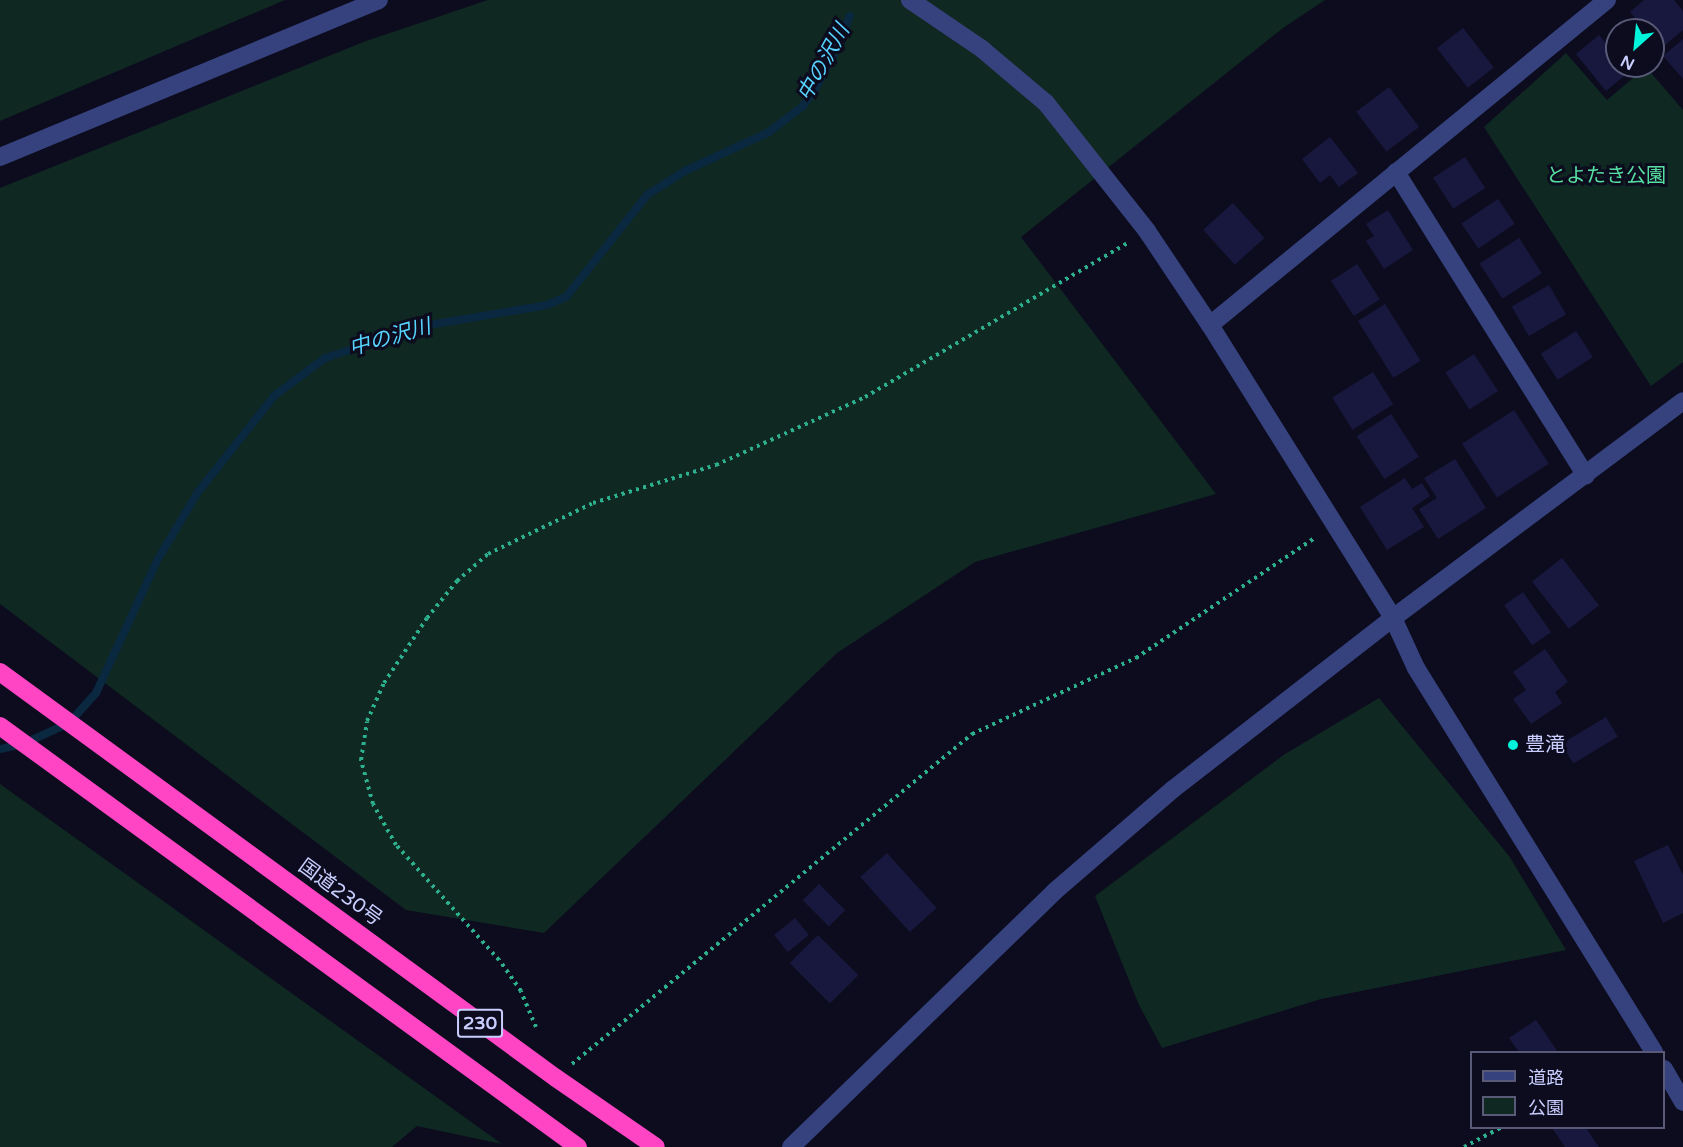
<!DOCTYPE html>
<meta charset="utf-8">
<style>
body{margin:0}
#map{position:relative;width:1683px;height:1147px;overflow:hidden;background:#0c0c1e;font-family:"Varela Round","Noto Sans JP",sans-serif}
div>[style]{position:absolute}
.green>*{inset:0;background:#0f2822}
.stream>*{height:8px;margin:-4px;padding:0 4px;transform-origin:4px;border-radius:4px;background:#0a283f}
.building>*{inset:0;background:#18183f;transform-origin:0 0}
.path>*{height:4px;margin-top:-2px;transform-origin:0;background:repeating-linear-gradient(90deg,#2cb08d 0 3px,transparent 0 7.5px)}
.minor>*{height:18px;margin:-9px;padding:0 9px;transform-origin:9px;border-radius:9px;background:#36427e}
.highway>*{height:18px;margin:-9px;padding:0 9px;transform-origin:9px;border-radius:9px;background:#ff44c4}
.dots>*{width:16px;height:16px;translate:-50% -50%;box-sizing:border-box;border:3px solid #0c0c1e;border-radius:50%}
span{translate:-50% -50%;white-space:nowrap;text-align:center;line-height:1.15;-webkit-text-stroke:6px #0c0c1e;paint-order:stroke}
.shield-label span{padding:2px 4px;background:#0c0c1e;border:2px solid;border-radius:4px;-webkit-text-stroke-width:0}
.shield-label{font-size:18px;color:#c9ceff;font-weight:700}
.park-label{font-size:20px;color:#55dfa0}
.poi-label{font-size:20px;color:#c9ceff}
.left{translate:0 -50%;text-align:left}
.street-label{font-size:20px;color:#c9ceff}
.water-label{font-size:21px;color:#57d3ff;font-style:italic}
.legend{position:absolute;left:1470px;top:1051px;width:195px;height:78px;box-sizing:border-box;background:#0c0c1e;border:2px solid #585a78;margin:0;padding:8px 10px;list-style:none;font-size:18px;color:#c9ceff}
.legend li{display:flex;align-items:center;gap:12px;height:30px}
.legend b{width:30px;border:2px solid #585a78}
.north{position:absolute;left:1605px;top:18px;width:60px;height:60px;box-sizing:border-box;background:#0c0c1e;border:2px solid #585a78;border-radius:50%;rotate:207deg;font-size:16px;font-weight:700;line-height:24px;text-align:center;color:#c9ceff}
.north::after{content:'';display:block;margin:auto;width:21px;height:27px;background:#00f4db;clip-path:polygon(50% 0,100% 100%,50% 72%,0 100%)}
</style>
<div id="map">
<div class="green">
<i style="clip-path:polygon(0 0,285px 0,0 121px)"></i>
<i style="clip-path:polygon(488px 0,1325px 0,1283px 28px,1021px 237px,1216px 494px,975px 562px,837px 653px,544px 933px,406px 910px,0 604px,0 188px,366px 41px)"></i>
<i style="clip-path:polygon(1566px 53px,1607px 100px,1646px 67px,1683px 110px,1683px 362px,1651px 386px,1484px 127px)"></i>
<i style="clip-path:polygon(1379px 698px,1509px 856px,1566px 950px,1321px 999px,1162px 1048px,1139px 1005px,1095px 896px,1285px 754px)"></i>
<i style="clip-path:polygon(0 784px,502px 1144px,417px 1126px,392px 1147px,0 1147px)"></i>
</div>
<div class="stream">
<i style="left:0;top:749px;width:24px;rotate:-12deg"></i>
<i style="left:23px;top:744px;width:51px;rotate:-24.5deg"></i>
<i style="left:69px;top:723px;width:40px;rotate:-48deg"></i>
<i style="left:96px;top:693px;width:148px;rotate:-65.2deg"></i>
<i style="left:158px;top:559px;width:78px;rotate:-59.2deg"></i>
<i style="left:198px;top:492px;width:122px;rotate:-51.6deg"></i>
<i style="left:274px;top:396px;width:64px;rotate:-36.7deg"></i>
<i style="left:325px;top:358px;width:103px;rotate:-18.1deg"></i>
<i style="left:423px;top:326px;width:126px;rotate:-9.6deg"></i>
<i style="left:547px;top:305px;width:21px;rotate:-23deg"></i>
<i style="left:566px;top:297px;width:130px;rotate:-51.5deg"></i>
<i style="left:647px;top:195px;width:45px;rotate:-32.3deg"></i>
<i style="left:685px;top:171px;width:93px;rotate:-24.9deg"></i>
<i style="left:769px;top:132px;width:43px;rotate:-37.4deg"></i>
<i style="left:803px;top:106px;width:22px;rotate:-54deg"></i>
<i style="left:816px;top:88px;width:50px;rotate:-62.4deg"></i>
<i style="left:839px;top:44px;width:30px;rotate:-69deg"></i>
</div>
<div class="building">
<i style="clip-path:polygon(1644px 0,1674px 0,1683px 11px,1683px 30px,1660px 49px,1653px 40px,1653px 30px,1645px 30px,1630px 12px)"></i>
<i style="left:1463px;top:28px;width:50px;height:33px;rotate:52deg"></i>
<i style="clip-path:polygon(1599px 35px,1617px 57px,1617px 66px,1625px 66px,1629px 72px,1606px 91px,1576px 54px)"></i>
<i style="clip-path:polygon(1683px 39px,1683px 79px,1663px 56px)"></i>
<i style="left:1389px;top:87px;width:50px;height:41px;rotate:53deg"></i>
<i style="clip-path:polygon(1330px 137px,1358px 173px,1339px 187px,1330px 175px,1320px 183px,1302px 159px)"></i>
<i style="left:1465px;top:157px;width:37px;height:38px;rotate:57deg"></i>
<i style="left:1498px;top:199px;width:30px;height:44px;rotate:56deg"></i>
<i style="left:1233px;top:203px;width:47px;height:40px;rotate:48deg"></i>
<i style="clip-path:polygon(1388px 210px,1413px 250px,1384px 269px,1366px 241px,1374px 236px,1366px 224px)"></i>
<i style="left:1519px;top:238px;width:42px;height:47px;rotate:57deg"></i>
<i style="left:1357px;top:264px;width:42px;height:31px;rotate:57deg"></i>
<i style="left:1549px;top:285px;width:34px;height:43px;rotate:60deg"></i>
<i style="left:1385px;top:304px;width:67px;height:32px;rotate:58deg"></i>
<i style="left:1576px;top:331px;width:31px;height:42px;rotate:57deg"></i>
<i style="left:1474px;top:354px;width:44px;height:34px;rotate:57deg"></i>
<i style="left:1373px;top:372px;width:38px;height:48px;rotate:58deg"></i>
<i style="left:1514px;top:410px;width:64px;height:62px;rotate:57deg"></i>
<i style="left:1391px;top:414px;width:51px;height:41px;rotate:57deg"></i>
<i style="clip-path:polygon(1455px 459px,1486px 508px,1438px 539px,1419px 509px,1437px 498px,1424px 478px)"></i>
<i style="clip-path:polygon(1405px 478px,1412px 489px,1422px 483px,1430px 496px,1412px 508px,1424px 527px,1387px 550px,1360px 507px)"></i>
<i style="left:1562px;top:558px;width:60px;height:38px;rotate:52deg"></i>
<i style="left:1523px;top:592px;width:49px;height:23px;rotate:55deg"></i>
<i style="clip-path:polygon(1545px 649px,1568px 682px,1555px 692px,1562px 703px,1531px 724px,1513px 699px,1526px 690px,1513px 672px)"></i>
<i style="left:1606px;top:717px;width:23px;height:52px;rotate:59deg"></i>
<i style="clip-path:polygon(1668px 845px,1683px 875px,1683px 913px,1663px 923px,1634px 861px)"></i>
<i style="left:887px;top:853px;width:74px;height:36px;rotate:48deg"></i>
<i style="left:819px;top:884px;width:37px;height:23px;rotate:45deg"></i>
<i style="left:795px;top:918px;width:22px;height:27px;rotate:51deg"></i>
<i style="left:818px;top:935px;width:57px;height:40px;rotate:45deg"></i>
<i style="clip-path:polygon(1536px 1020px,1558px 1052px,1519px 1052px,1509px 1038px)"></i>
<i style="clip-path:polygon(1552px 1128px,1586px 1128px,1599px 1147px,1565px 1147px)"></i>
</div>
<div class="path">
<i style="left:536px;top:1027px;width:39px;rotate:-113deg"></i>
<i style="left:521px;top:991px;width:38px;rotate:-125deg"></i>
<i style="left:499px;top:960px;width:154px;rotate:-131.8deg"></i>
<i style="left:396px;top:845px;width:47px;rotate:-119.3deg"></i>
<i style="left:373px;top:804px;width:46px;rotate:-105.3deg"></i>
<i style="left:361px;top:760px;width:39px;rotate:-81deg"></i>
<i style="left:367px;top:721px;width:42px;rotate:-65.9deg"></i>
<i style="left:384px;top:683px;width:78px;rotate:-56.5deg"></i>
<i style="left:427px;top:618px;width:48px;rotate:-51deg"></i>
<i style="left:457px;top:581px;width:41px;rotate:-41.1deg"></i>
<i style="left:488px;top:554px;width:117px;rotate:-25.9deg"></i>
<i style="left:593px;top:503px;width:129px;rotate:-17.2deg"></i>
<i style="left:716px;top:465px;width:164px;rotate:-24.5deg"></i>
<i style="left:865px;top:397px;width:305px;rotate:-30.4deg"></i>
<i style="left:572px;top:1064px;width:519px;rotate:-39.52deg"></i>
<i style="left:972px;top:734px;width:181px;rotate:-24.9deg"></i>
<i style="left:1136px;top:658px;width:217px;rotate:-33.9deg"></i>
<i style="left:1464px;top:1147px;width:41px;rotate:-27.8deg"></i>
</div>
<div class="minor">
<i style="left:910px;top:0;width:87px;rotate:34.2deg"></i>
<i style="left:982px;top:49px;width:84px;rotate:40.2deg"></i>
<i style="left:1046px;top:103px;width:163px;rotate:51.7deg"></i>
<i style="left:1147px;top:231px;width:113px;rotate:56.2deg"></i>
<i style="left:1210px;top:325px;width:345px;rotate:58deg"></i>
<i style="left:1393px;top:618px;width:55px;rotate:65.3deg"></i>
<i style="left:1416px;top:668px;width:452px;rotate:58.2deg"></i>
<i style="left:0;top:157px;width:410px;rotate:-22.5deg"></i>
<i style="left:1396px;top:172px;width:358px;rotate:58deg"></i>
<i style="left:1210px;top:325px;width:513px;rotate:-39.31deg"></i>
<i style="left:1664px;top:1069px;width:38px;rotate:60deg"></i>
<i style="left:791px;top:1147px;width:368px;rotate:-44.1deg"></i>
<i style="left:1055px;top:891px;width:155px;rotate:-40.8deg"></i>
<i style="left:1172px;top:790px;width:280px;rotate:-37.9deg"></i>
<i style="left:1393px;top:618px;width:362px;rotate:-36.8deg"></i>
</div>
<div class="highway">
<i style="left:0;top:672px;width:688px;rotate:36.14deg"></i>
<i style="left:556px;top:1078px;width:121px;rotate:34.6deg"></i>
<i style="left:0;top:726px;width:715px;rotate:36.07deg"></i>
</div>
<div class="dots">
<i style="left:1513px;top:745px;background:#00f4db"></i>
</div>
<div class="shield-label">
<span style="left:480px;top:1023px">230</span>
</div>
<div class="park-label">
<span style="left:1606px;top:176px">とよたき公園</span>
</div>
<div class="poi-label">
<span class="left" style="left:1525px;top:745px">豊滝</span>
</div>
<div class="street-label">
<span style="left:340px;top:893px;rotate:36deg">国道230号</span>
</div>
<div class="water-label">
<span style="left:824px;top:63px;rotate:-61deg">中の沢川</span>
<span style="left:390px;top:338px;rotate:-16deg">中の沢川</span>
</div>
<ul class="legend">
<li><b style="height:8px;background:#36427e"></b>道路</li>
<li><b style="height:16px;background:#0f2822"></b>公園</li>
</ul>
<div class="north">N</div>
</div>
